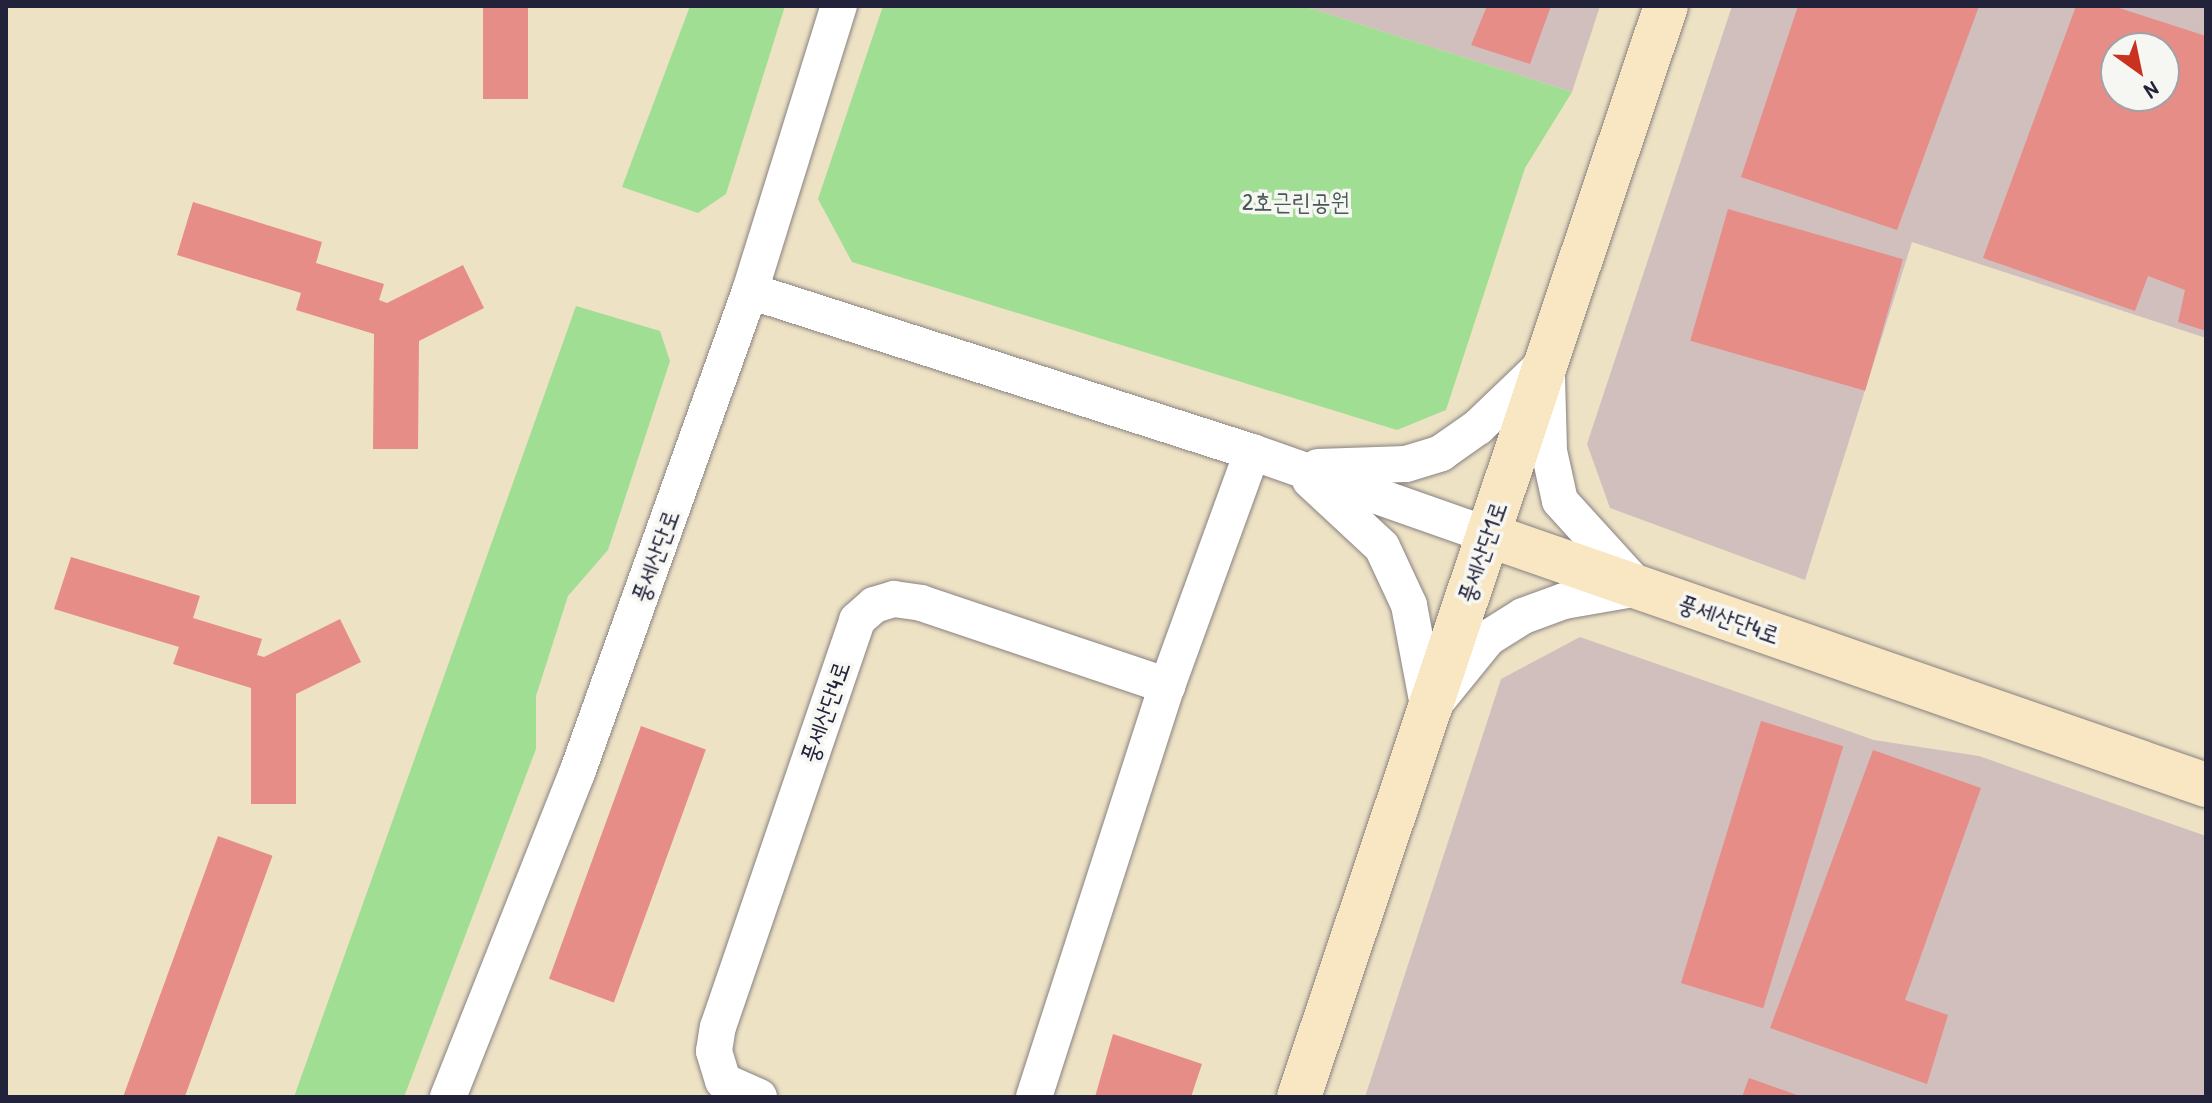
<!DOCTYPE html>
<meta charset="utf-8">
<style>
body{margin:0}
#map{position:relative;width:2212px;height:1103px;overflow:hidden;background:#eee2c5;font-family:"Patrick Hand","Poor Story",sans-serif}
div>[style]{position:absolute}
.industrial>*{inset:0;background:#d1bfbd}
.green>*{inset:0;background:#9fde93}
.building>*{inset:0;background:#e68d88;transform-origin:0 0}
.roads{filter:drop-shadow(0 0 2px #888280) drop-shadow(0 0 2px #888280)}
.street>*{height:36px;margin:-18px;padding:0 18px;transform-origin:18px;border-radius:18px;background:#fff}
.secondary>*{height:44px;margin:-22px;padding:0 22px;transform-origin:22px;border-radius:22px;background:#f9e7c3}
span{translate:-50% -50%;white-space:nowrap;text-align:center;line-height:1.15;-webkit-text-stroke:7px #f6f6f2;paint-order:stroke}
.park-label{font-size:24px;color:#485a55}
.street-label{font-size:24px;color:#22223b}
.frame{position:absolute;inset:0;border:8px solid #22223b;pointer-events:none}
.north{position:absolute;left:2100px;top:32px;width:80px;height:80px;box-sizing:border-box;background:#f6f6f2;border:2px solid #a1a1a9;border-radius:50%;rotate:147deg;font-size:22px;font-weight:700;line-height:32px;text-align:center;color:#22223b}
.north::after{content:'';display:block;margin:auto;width:28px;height:36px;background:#c8321e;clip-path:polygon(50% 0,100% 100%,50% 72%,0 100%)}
</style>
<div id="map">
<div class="industrial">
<i style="clip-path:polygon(1303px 6px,1600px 6px,1572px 92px)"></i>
<i style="clip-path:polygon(evenodd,1732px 6px,2206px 6px,2206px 338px,1912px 242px,1805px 580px,1610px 508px,1587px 444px,1732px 6px,2116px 48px,2164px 48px,2164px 96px,2116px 96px,2116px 48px)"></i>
<i style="clip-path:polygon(1580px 637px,1874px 740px,1979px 756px,2206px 836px,2206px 1097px,1365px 1097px,1501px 679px)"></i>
</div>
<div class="green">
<i style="clip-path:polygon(690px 6px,785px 6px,726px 194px,698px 213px,622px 187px)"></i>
<i style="clip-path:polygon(883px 6px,1303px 6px,1572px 92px,1525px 168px,1446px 410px,1397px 430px,852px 262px,818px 199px)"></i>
<i style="clip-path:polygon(576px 306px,660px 331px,670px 361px,608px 550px,568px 596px,536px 696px,536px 749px,404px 1097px,294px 1097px)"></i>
</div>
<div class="building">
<i style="left:483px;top:6px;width:45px;height:93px"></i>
<i style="clip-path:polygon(1487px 6px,1551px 6px,1530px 64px,1471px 45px)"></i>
<i style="clip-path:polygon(1798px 6px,1979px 6px,1897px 230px,1741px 177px)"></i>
<i style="clip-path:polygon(evenodd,2076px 6px,2113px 6px,2206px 36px,2206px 331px,2178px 322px,2185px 290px,2148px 276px,2135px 311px,1983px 258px,2076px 6px,2116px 48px,2164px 48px,2164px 96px,2116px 96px,2116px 48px)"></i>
<i style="clip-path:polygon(193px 202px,322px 242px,316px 263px,384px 284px,379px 300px,387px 303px,463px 265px,484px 308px,419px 341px,418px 449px,373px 449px,374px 334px,296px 310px,301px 293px,177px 255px)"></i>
<i style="left:1728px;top:209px;width:182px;height:137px;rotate:16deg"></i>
<i style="clip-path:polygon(71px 557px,200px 596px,193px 618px,262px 639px,257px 655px,264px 657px,340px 619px,361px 662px,296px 694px,296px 804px,251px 804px,251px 688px,173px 664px,179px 647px,54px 609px)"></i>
<i style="left:1761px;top:721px;width:86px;height:274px;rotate:17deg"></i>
<i style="left:641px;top:726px;width:69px;height:269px;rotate:20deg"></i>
<i style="clip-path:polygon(1873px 750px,1981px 788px,1905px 1000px,1948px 1015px,1927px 1084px,1770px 1028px)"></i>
<i style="left:218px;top:836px;width:58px;height:278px;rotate:20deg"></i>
<i style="clip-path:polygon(1113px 1034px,1202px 1064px,1191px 1097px,1095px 1097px)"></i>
<i style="clip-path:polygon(1749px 1078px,1803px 1097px,1742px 1097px)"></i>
</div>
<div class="roads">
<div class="street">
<i style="left:750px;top:291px;width:527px;rotate:17.78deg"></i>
<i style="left:1252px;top:452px;width:250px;rotate:19.4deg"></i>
<i style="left:1547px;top:378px;width:73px;rotate:88.4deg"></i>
<i style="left:1549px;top:451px;width:51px;rotate:77.6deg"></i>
<i style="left:1560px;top:501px;width:116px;rotate:47.8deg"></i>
<i style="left:1318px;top:467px;width:88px;rotate:-2deg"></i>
<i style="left:1406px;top:464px;width:37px;rotate:-17deg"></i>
<i style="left:1441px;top:453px;width:45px;rotate:-35.1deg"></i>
<i style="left:1478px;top:427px;width:94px;rotate:-43.7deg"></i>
<i style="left:1310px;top:480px;width:98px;rotate:42.9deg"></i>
<i style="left:1382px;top:547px;width:64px;rotate:65deg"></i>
<i style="left:1409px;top:605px;width:108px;rotate:79.3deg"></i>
<i style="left:1437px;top:701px;width:81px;rotate:-51deg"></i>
<i style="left:1488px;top:638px;width:41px;rotate:-32.2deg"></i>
<i style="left:1523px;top:616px;width:44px;rotate:-20.1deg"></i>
<i style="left:1564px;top:601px;width:76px;rotate:-9.8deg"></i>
<i style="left:448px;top:1097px;width:349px;rotate:-68.3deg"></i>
<i style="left:577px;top:773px;width:512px;rotate:-70.26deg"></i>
<i style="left:750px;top:291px;width:299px;rotate:-72.7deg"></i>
<i style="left:759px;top:1097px;width:39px;rotate:-156deg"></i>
<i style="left:723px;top:1081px;width:31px;rotate:-107deg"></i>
<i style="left:714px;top:1051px;width:24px;rotate:-81deg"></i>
<i style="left:718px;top:1027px;width:430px;rotate:-71.1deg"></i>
<i style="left:857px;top:620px;width:23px;rotate:-41deg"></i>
<i style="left:874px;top:605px;width:21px;rotate:-17deg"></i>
<i style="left:894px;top:599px;width:27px;rotate:8deg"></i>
<i style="left:921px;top:603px;width:260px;rotate:18.6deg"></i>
<i style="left:1034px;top:1097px;width:432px;rotate:-72.1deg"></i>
<i style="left:1167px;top:686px;width:249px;rotate:-70deg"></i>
</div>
<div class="secondary">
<i style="left:1488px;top:535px;width:760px;rotate:19.2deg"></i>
<i style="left:1299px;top:1097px;width:1151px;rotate:-71.41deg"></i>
</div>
</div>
<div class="park-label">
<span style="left:1296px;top:202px">2호근린공원</span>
</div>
<div class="street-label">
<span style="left:1482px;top:552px;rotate:-71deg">풍세산단1로</span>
<span style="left:655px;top:556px;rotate:-70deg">풍세산단로</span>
<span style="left:1729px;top:619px;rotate:19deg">풍세산단4로</span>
<span style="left:825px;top:712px;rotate:-71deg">풍세산단4로</span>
</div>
<div class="frame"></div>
<div class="north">N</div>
</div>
